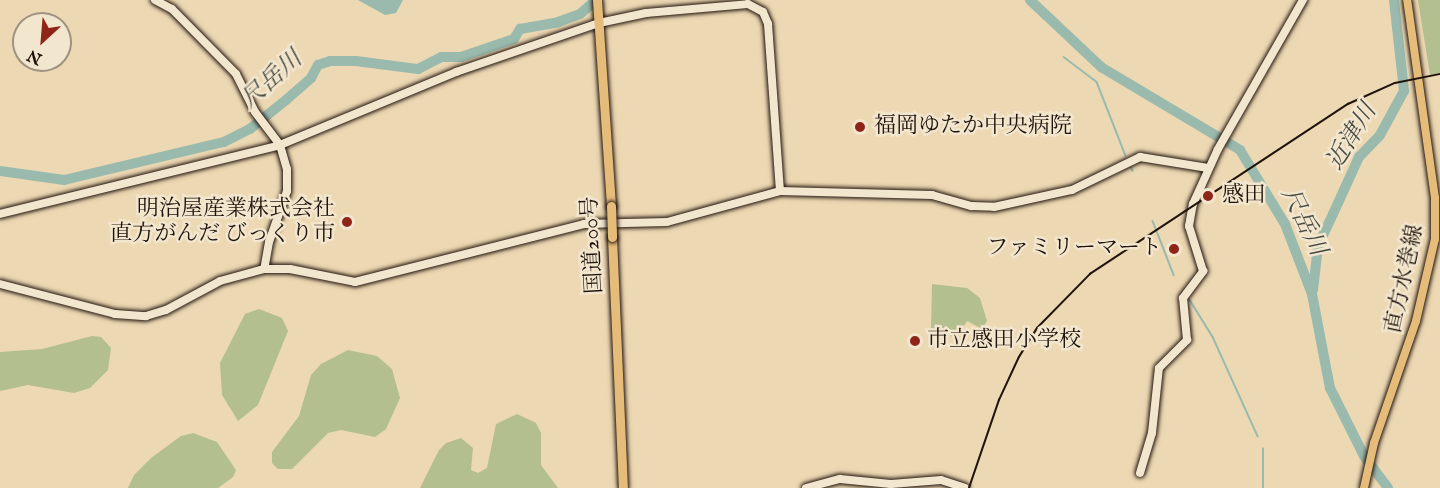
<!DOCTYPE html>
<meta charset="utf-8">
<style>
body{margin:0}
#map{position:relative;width:1440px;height:488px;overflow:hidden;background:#ecd8b3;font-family:"IM FELL English","Noto Serif JP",serif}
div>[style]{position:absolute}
.green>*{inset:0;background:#b4bf8f}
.water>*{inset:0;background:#99baad}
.stream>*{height:1.5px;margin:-0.75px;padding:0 0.75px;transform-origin:0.75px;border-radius:0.75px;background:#99baad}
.river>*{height:10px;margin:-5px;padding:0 5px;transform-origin:5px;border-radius:5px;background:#99baad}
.roads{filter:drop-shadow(0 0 2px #20130c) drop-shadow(0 0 2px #20130c)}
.secondary>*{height:8px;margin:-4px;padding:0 4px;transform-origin:4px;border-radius:4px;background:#f3e6ce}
.primary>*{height:8px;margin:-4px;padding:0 4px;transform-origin:4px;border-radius:4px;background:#e6bc7a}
.highway>*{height:9px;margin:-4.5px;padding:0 4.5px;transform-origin:4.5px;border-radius:4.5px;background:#e6bc7a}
.tram>*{height:1.5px;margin:-0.75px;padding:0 0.75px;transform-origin:0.75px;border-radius:0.75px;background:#20130c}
.bridges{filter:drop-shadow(0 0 2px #20130c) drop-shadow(0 0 2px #20130c)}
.highway-bridge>*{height:9px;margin:-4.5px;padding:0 4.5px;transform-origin:4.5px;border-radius:4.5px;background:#e6bc7a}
.dots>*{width:16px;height:16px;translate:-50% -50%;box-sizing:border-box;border:3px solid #f3e6ce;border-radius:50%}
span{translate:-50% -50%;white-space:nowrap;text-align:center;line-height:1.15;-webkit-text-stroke:5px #f3e6ce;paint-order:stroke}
.poi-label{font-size:22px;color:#20130c}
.left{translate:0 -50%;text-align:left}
.right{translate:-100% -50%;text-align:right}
.street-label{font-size:22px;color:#20130c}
.water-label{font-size:24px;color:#4a4d44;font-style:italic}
.north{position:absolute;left:12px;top:12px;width:60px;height:60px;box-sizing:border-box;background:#f3e6ce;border:2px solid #9f9280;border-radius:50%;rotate:206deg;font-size:16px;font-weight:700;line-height:24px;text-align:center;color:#20130c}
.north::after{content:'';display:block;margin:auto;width:21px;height:27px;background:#8f2418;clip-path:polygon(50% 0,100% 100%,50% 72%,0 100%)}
</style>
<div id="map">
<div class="green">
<i style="clip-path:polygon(1418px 0,1440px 0,1440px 73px,1430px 75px)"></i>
<i style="clip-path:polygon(932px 284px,967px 288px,980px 298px,987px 321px,982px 329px,967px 321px,957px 338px,931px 330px)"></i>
<i style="clip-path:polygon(259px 309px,282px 318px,288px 331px,258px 405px,238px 421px,222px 395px,220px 363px,245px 314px)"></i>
<i style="clip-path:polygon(92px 336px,101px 337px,111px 348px,108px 370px,90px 388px,74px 393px,28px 385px,0 391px,0 352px,42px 349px)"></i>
<i style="clip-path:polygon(348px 350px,377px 356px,392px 369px,400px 398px,386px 429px,375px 437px,341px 430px,328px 433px,292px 469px,278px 469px,272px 463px,272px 452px,299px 416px,311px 375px,321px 364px)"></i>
<i style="clip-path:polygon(517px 414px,536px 423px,541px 433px,541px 465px,558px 488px,420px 488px,439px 450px,446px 443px,461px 438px,473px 448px,471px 470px,478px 473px,487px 468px,496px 424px)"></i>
<i style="clip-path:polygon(193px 433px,217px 442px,236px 470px,233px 477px,218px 488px,128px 488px,134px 475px,151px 458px,181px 436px)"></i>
</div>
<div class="water">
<i style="clip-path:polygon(358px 0,403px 0,396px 13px,385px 15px)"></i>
</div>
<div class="stream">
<i style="left:1064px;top:57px;width:41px;rotate:37.1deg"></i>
<i style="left:1097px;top:82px;width:79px;rotate:68.6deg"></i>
<i style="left:1131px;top:167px;width:4px;rotate:63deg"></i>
<i style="left:1153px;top:221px;width:58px;rotate:68.7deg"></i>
<i style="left:1190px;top:300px;width:44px;rotate:58.1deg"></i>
<i style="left:1213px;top:337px;width:109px;rotate:65.6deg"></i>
<i style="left:1263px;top:488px;width:39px;rotate:-90deg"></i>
</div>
<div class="river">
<i style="left:1030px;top:0;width:98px;rotate:43.3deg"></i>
<i style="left:1101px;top:67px;width:162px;rotate:30.8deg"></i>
<i style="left:1240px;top:150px;width:87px;rotate:58.7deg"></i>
<i style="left:1285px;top:224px;width:75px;rotate:68.9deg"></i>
<i style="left:1312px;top:294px;width:96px;rotate:79.2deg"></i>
<i style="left:1330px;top:388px;width:76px;rotate:63.4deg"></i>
<i style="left:1364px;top:456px;width:40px;rotate:53deg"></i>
<i style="left:0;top:171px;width:65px;rotate:8deg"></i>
<i style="left:64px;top:180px;width:164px;rotate:-13.4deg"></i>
<i style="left:224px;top:142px;width:29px;rotate:-27deg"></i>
<i style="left:250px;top:129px;width:46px;rotate:-38.9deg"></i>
<i style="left:286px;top:100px;width:33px;rotate:-41deg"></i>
<i style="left:311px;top:78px;width:15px;rotate:-62deg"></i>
<i style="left:318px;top:65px;width:13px;rotate:-18deg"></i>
<i style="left:330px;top:61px;width:26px"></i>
<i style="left:356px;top:61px;width:63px;rotate:7.4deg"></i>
<i style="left:418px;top:69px;width:27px;rotate:-27deg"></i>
<i style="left:442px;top:57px;width:19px"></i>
<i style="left:461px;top:57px;width:56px;rotate:-18.8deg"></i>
<i style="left:514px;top:39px;width:12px;rotate:-59deg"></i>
<i style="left:520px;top:29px;width:39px;rotate:-10deg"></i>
<i style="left:558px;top:22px;width:23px;rotate:-20deg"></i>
<i style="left:580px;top:14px;width:21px;rotate:-41deg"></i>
<i style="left:1313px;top:290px;width:44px;rotate:-83.5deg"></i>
<i style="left:1318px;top:246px;width:35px;rotate:-65deg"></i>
<i style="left:1333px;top:214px;width:63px;rotate:-65.5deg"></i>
<i style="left:1359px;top:157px;width:30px;rotate:-46deg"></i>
<i style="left:1380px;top:135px;width:50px;rotate:-61.4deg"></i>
<i style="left:1404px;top:91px;width:92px;rotate:-96.3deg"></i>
</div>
<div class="roads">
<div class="secondary">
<i style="left:155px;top:0;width:19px;rotate:28deg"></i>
<i style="left:172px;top:9px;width:91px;rotate:45.4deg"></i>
<i style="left:236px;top:74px;width:42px;rotate:63.4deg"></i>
<i style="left:255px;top:112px;width:41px;rotate:52.9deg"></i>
<i style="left:280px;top:145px;width:25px;rotate:74deg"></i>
<i style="left:287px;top:169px;width:22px;rotate:90deg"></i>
<i style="left:287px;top:191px;width:54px;rotate:109.4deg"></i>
<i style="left:269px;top:242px;width:27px;rotate:100deg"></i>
<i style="left:0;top:214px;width:288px;rotate:-13.8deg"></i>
<i style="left:280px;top:145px;width:191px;rotate:-22.5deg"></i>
<i style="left:456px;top:72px;width:151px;rotate:-18.9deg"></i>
<i style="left:599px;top:23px;width:48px;rotate:-12deg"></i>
<i style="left:646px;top:13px;width:102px;rotate:-5deg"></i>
<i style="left:748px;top:4px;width:17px;rotate:28deg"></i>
<i style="left:763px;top:12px;width:13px;rotate:67deg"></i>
<i style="left:768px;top:24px;width:167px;rotate:85.9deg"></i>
<i style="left:0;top:284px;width:119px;rotate:14.6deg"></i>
<i style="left:115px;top:314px;width:31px;rotate:4deg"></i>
<i style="left:146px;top:316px;width:21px;rotate:-17deg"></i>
<i style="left:166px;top:310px;width:61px;rotate:-28.2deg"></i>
<i style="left:220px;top:281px;width:46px;rotate:-15.3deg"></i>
<i style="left:264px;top:269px;width:26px"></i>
<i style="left:290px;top:269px;width:66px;rotate:11.3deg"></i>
<i style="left:355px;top:282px;width:236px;rotate:-14.2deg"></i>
<i style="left:584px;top:224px;width:83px;rotate:-1.4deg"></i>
<i style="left:667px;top:222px;width:117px;rotate:-15.3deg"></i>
<i style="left:780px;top:191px;width:152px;rotate:1.5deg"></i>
<i style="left:932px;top:195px;width:41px;rotate:15.8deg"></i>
<i style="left:971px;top:206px;width:23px;rotate:2deg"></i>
<i style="left:994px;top:207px;width:80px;rotate:-12.3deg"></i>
<i style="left:1072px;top:190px;width:76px;rotate:-25.9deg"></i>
<i style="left:1140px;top:157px;width:69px;rotate:9.2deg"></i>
<i style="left:1140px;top:473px;width:42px;rotate:-73.3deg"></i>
<i style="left:1152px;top:433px;width:65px;rotate:-83.9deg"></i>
<i style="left:1159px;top:368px;width:40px;rotate:-45deg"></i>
<i style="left:1187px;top:340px;width:42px;rotate:-95.4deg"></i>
<i style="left:1183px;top:298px;width:34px;rotate:-53deg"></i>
<i style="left:1203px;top:271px;width:47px;rotate:-107.3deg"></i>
<i style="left:1189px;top:226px;width:22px;rotate:-80deg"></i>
<i style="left:1193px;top:204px;width:60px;rotate:-65.6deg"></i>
<i style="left:1218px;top:149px;width:172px;rotate:-60.3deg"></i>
<i style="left:806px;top:488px;width:35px;rotate:-15deg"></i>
<i style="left:840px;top:479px;width:51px;rotate:5.6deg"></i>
<i style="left:891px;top:484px;width:50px;rotate:-4.6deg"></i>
<i style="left:941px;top:480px;width:25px;rotate:18deg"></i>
</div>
<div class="primary">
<i style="left:1364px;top:488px;width:46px;rotate:-77.5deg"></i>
<i style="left:1374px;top:443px;width:129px;rotate:-71deg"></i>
<i style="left:1416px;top:321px;width:84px;rotate:-77deg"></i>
<i style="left:1435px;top:239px;width:41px;rotate:-90deg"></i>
<i style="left:1435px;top:198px;width:200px;rotate:-98deg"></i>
</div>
<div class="highway">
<i style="left:597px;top:0;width:206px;rotate:86.1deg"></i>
<i style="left:612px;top:237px;width:251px;rotate:87.5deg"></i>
</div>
</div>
<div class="tram">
<i style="left:969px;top:488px;width:93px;rotate:-71.2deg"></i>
<i style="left:999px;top:400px;width:47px;rotate:-65.1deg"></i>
<i style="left:1019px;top:357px;width:34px;rotate:-58deg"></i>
<i style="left:1037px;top:328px;width:76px;rotate:-45.5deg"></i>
<i style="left:1090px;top:274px;width:309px;rotate:-33.4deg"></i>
<i style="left:1348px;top:104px;width:51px;rotate:-24.1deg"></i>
<i style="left:1395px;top:83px;width:46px;rotate:-11.3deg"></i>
</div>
<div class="bridges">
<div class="highway-bridge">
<i style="left:611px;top:206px;width:31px;rotate:88deg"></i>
</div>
</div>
<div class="dots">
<i style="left:860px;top:127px;background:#8f2418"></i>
<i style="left:1208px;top:196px;background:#8f2418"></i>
<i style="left:347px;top:222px;background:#8f2418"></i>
<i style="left:1174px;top:249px;background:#8f2418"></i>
<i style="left:915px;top:341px;background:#8f2418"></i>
</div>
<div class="poi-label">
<span class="left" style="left:874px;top:127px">福岡ゆたか中央病院</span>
<span class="left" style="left:1222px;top:196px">感田</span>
<span class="right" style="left:335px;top:222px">明治屋産業株式会社<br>直方がんだ びっくり市</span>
<span class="right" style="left:1162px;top:249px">ファミリーマート</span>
<span class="left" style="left:927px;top:341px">市立感田小学校</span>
</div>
<div class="street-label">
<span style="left:593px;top:245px;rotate:-93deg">国道200号</span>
<span style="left:1405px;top:279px;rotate:-78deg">直方水巻線</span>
</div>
<div class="water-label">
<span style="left:272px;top:80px;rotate:-42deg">尺岳川</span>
<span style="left:1352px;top:137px;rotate:-58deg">近津川</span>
<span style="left:1303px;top:222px;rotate:64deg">尺岳川</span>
</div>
<div class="north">N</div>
</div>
